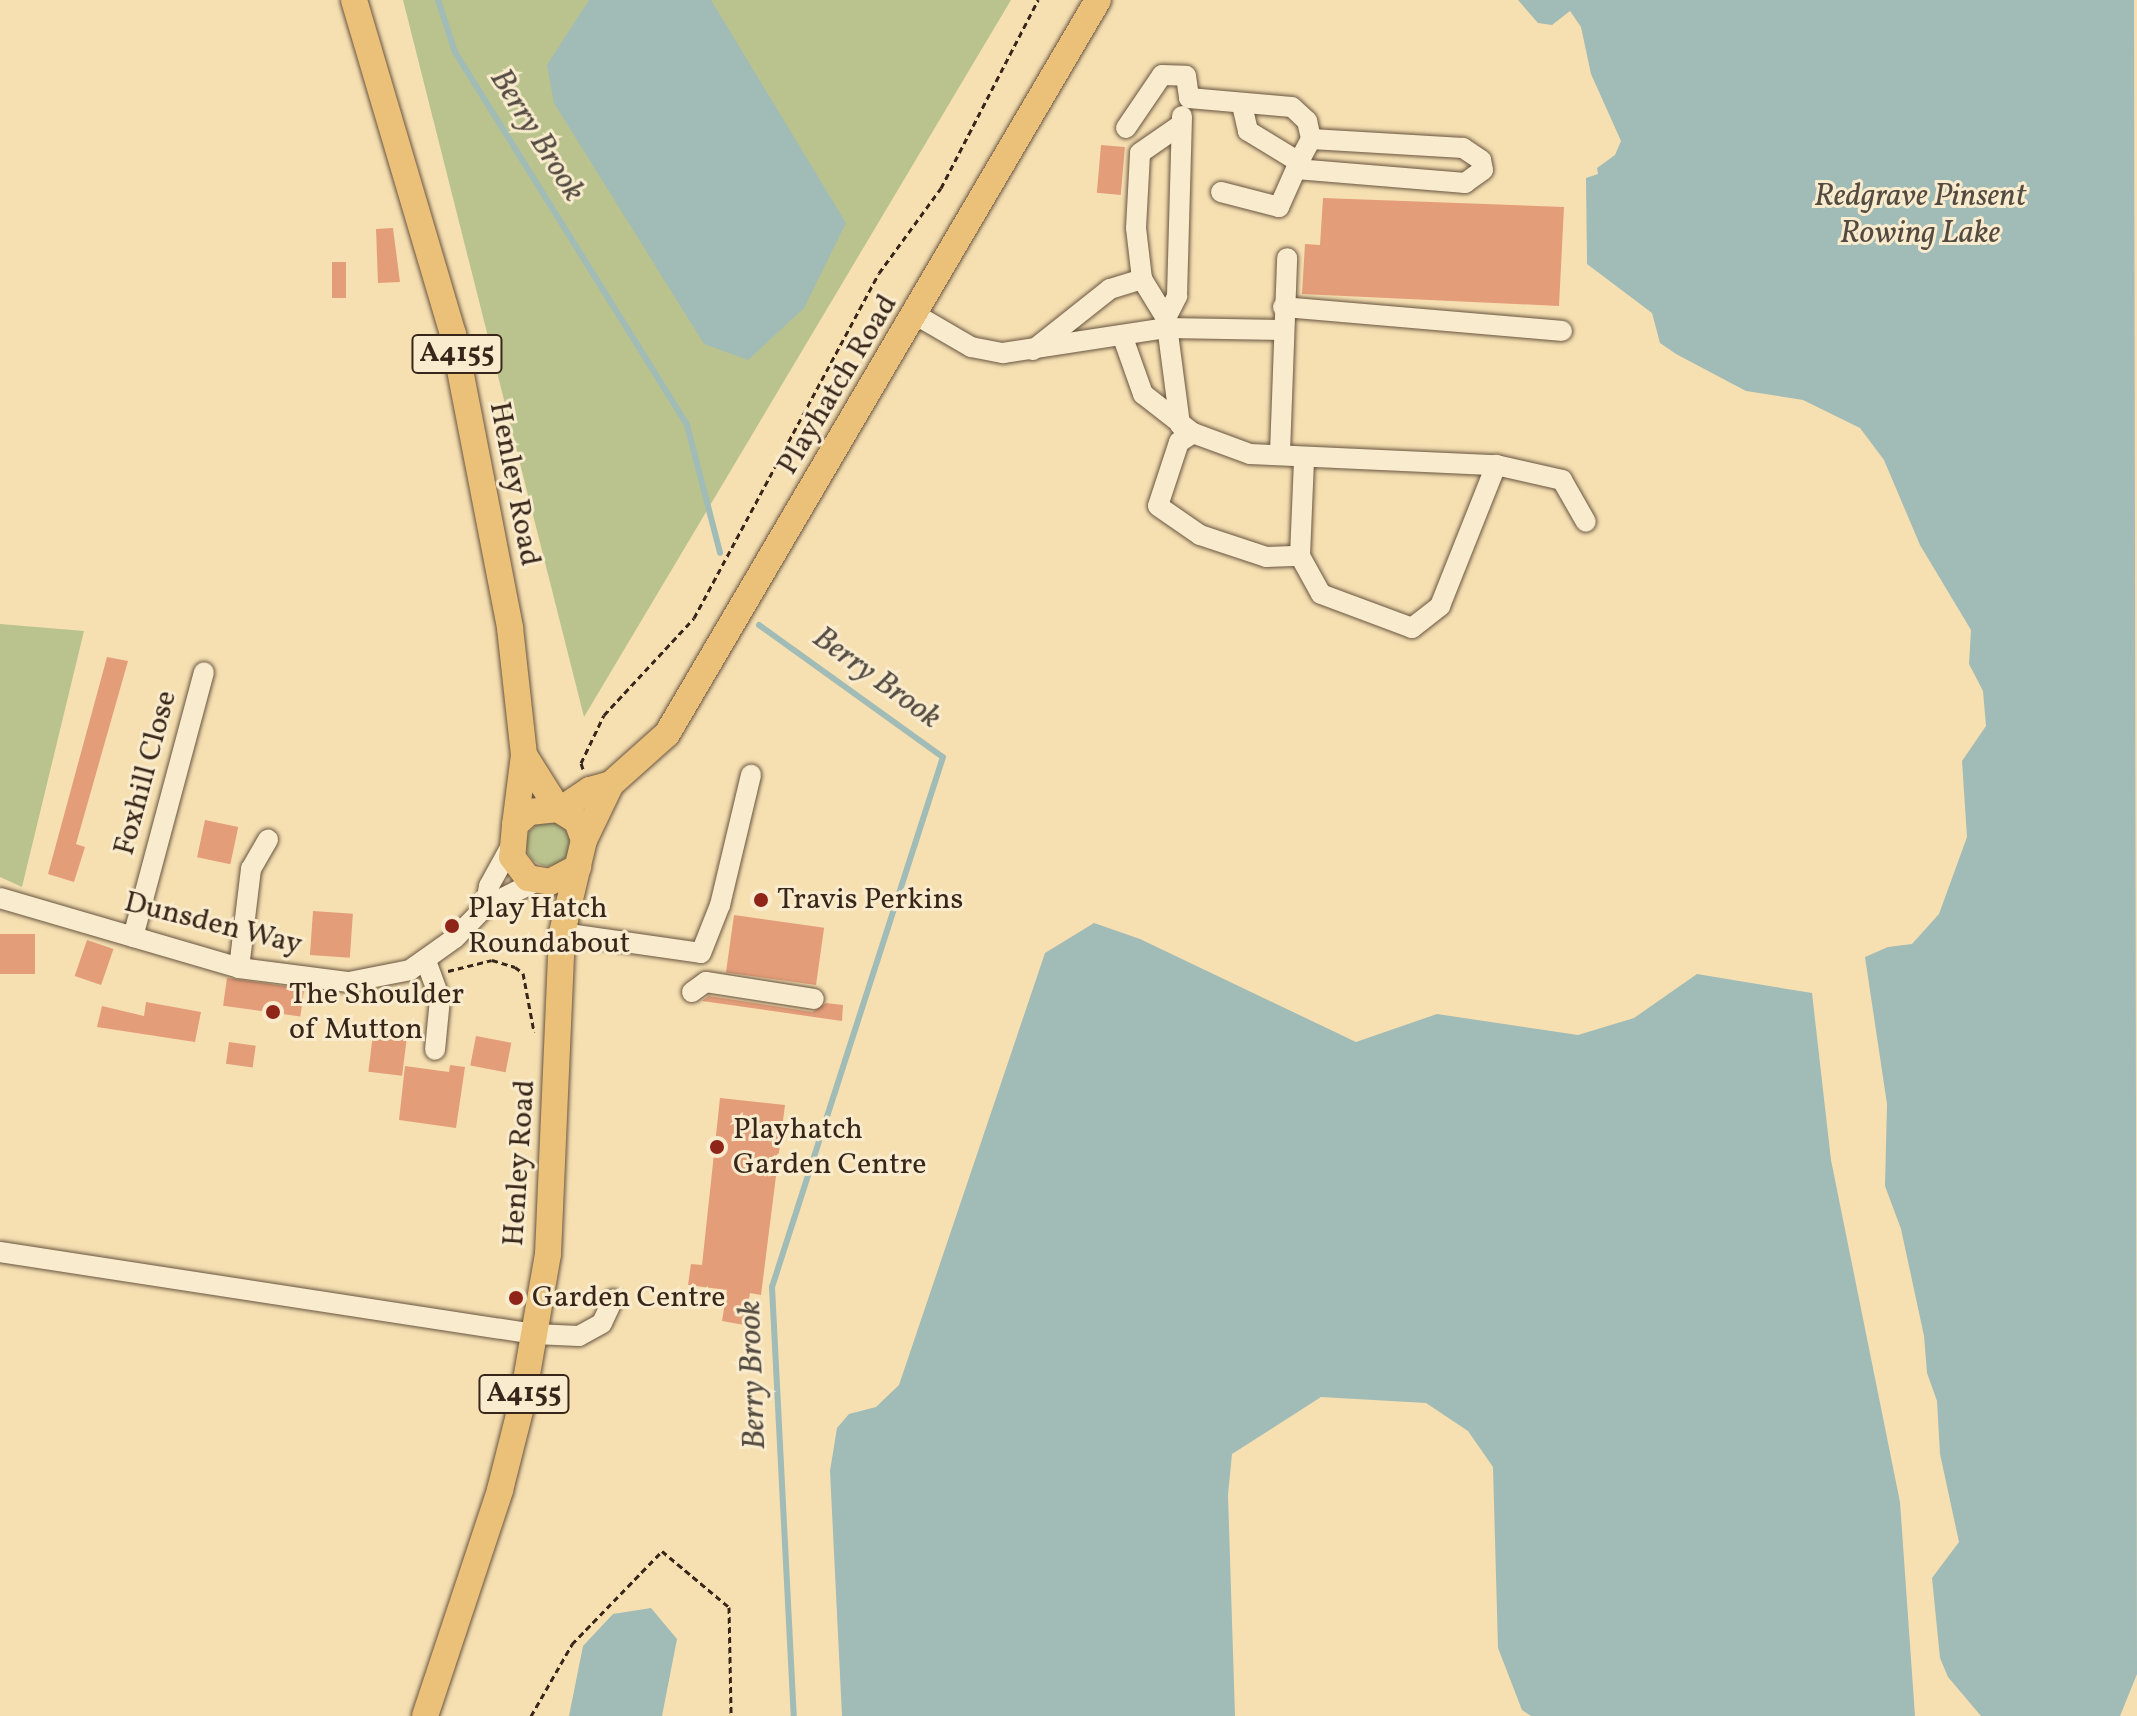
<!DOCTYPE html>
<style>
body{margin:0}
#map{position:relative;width:2137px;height:1716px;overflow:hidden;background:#f6e0b2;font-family:Vollkorn,serif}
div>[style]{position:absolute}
.green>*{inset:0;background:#bac38e}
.round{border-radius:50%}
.water>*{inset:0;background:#a1bbb6}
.stream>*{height:6px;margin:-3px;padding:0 3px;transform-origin:3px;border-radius:3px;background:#a1bbb6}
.building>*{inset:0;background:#e49d79;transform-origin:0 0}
.path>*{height:3px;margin-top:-1.5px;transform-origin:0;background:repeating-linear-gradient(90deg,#39261a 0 6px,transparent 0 10px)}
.roads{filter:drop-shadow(0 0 2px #685440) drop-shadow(0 0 2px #685440)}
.minor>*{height:20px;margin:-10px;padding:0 10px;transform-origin:10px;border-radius:10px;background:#f9ebcd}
.major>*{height:26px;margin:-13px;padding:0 13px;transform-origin:13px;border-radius:13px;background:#ebc079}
.dots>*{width:22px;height:22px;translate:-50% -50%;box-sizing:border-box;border:4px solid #f9ebcd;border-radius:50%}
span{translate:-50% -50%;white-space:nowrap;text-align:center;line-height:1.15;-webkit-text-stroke:6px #f9ebcd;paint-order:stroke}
.shield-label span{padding:2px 6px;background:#f9ebcd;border:2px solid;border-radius:6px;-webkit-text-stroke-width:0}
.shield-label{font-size:28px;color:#39261a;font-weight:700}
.street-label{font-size:30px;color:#39261a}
.poi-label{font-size:30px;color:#39261a}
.left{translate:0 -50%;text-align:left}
.water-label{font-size:32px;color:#534b41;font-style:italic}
</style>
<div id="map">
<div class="green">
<i style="clip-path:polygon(403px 0,1011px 0,584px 717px)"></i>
<i style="clip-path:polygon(0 624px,84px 631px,22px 887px,0 877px)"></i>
<i class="round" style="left:526px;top:822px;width:44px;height:44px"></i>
</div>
<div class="water">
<i style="clip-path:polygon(589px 0,711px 0,846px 223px,804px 308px,748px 360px,704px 344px,554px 103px,547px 65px)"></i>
<i style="clip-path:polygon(1518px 0,2134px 0,2137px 1674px,2120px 1716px,1981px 1716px,1948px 1677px,1940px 1658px,1932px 1578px,1959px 1542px,1940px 1454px,1937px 1401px,1927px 1373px,1924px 1336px,1901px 1229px,1885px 1186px,1887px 1104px,1865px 957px,1888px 947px,1912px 944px,1939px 914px,1967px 837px,1962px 761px,1986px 726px,1983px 691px,1969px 664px,1971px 630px,1920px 545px,1884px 460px,1860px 428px,1803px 400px,1746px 391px,1676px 354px,1660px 343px,1652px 313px,1587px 264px,1586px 178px,1598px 174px,1597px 168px,1615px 155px,1621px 141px,1591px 74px,1581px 27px,1570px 11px,1552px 25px,1538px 23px)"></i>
<i style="clip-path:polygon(1094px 923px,1140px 939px,1356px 1042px,1437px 1014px,1578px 1035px,1634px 1018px,1697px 974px,1812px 993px,1831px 1160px,1900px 1502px,1915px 1716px,1531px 1716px,1522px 1710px,1498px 1648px,1493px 1467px,1468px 1431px,1426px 1403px,1321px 1397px,1232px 1454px,1228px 1495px,1235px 1716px,842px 1716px,830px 1471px,837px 1428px,849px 1414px,876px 1407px,899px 1385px,1045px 953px)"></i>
<i style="clip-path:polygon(651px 1608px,677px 1639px,662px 1716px,569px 1716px,583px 1646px,613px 1614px)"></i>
</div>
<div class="stream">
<i style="left:438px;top:0;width:55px;rotate:71.9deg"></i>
<i style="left:455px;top:52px;width:439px;rotate:58.1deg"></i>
<i style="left:687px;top:425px;width:132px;rotate:75.5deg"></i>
<i style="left:759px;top:625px;width:226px;rotate:35.7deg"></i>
<i style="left:943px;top:757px;width:557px;rotate:107.88deg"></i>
<i style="left:772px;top:1287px;width:430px;rotate:87.1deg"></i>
</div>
<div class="building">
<i style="left:1101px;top:145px;width:24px;height:48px;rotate:5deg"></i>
<i style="clip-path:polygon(1323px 198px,1564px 207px,1559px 306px,1302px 294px,1305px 244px,1320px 245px)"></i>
<i style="clip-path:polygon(393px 228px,400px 282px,378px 283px,376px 229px)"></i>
<i style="left:332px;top:262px;width:14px;height:36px"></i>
<i style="clip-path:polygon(107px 657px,128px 661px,76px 844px,85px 847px,74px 882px,48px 874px)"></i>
<i style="left:205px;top:820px;width:34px;height:38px;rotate:12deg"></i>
<i style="left:313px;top:911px;width:40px;height:44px;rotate:4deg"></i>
<i style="left:734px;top:915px;width:91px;height:58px;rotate:8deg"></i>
<i style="left:0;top:934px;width:35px;height:40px"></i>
<i style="left:87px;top:940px;width:28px;height:38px;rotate:19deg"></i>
<i style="left:227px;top:978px;width:78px;height:28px;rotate:8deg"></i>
<i style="clip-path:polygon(709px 996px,812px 1012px,826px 1003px,843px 1005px,842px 1021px,702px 1001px)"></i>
<i style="clip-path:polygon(146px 1002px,201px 1012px,195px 1042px,97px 1027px,102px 1006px,144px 1016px)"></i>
<i style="left:373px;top:1034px;width:34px;height:38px;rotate:7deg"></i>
<i style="left:476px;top:1036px;width:36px;height:30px;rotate:11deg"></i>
<i style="left:229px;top:1042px;width:27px;height:22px;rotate:8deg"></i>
<i style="clip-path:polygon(450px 1065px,465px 1067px,456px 1128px,399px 1120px,405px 1066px,449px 1072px)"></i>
<i style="clip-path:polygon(720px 1098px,785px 1105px,761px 1295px,750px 1293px,744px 1325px,722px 1321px,727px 1290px,688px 1285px,691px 1264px,702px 1265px)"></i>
</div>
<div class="path">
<i style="left:583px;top:769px;width:6px;rotate:-108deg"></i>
<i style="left:581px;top:763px;width:53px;rotate:-64.4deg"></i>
<i style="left:604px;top:715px;width:132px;rotate:-47.1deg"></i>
<i style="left:694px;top:618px;width:391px;rotate:-61.8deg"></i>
<i style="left:879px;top:273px;width:105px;rotate:-53.9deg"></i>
<i style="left:941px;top:188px;width:212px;rotate:-62.7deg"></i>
<i style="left:448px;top:971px;width:45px;rotate:-14deg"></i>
<i style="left:492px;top:960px;width:24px;rotate:17deg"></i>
<i style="left:515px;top:967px;width:10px;rotate:37deg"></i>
<i style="left:523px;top:973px;width:60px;rotate:79.4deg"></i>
<i style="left:531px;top:1716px;width:83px;rotate:-60.3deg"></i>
<i style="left:572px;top:1644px;width:129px;rotate:-45.9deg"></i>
<i style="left:662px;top:1551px;width:87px;rotate:39.9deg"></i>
<i style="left:729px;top:1607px;width:109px;rotate:88.9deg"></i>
</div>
<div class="roads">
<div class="minor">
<i style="left:1126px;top:128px;width:64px;rotate:-55.8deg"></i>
<i style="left:1162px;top:75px;width:24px;rotate:2deg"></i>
<i style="left:1186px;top:76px;width:22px;rotate:82deg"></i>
<i style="left:1189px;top:98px;width:103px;rotate:5deg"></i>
<i style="left:1292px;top:107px;width:21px;rotate:43deg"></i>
<i style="left:1307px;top:121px;width:18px;rotate:77deg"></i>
<i style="left:1311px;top:139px;width:26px;rotate:118deg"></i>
<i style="left:1299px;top:162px;width:60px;rotate:-148.7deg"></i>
<i style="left:1248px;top:131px;width:28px;rotate:-103deg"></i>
<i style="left:1296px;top:169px;width:170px;rotate:4.7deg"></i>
<i style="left:1465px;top:183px;width:22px;rotate:-36deg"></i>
<i style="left:1483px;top:170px;width:10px;rotate:-101deg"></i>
<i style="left:1481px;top:160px;width:22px;rotate:-146deg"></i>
<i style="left:1463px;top:148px;width:152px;rotate:-176.6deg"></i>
<i style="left:1221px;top:192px;width:60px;rotate:14.5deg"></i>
<i style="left:1279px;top:207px;width:49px;rotate:-66deg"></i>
<i style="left:1142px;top:279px;width:46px;rotate:58.4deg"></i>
<i style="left:1166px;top:318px;width:108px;rotate:82.5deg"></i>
<i style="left:1283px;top:307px;width:280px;rotate:4.9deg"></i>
<i style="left:916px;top:315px;width:64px;rotate:30.2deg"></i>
<i style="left:971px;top:347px;width:33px;rotate:11deg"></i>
<i style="left:1003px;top:353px;width:166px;rotate:-8.7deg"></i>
<i style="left:1167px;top:328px;width:116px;rotate:1deg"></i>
<i style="left:1166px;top:318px;width:25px;rotate:-63deg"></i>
<i style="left:1177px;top:296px;width:180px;rotate:-88.4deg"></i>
<i style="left:1122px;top:335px;width:63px;rotate:70.4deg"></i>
<i style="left:1143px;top:394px;width:63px;rotate:38deg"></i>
<i style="left:1193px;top:433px;width:61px;rotate:20.2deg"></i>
<i style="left:1250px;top:454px;width:246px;rotate:2.6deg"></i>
<i style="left:1496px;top:465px;width:68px;rotate:12.8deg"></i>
<i style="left:1562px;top:480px;width:48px;rotate:60.3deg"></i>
<i style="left:1033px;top:350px;width:98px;rotate:-38.4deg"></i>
<i style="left:1110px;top:289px;width:34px;rotate:-17deg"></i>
<i style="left:1142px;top:279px;width:51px;rotate:-96.7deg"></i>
<i style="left:1136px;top:228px;width:75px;rotate:-86.9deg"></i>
<i style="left:1140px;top:153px;width:47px;rotate:-34.7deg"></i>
<i style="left:1193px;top:433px;width:17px;rotate:147deg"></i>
<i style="left:1179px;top:442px;width:67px;rotate:108.2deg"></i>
<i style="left:1158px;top:506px;width:51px;rotate:34.6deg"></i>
<i style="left:1200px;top:535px;width:70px;rotate:18.4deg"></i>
<i style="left:1266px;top:557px;width:34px;rotate:-2deg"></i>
<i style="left:1300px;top:556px;width:43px;rotate:61.1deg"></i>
<i style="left:1321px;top:594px;width:97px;rotate:20.5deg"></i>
<i style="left:1412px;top:628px;width:36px;rotate:-38deg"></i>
<i style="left:1440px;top:606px;width:152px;rotate:-68.3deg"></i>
<i style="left:1280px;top:453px;width:195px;rotate:-87.9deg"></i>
<i style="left:1300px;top:556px;width:96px;rotate:-87.6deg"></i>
<i style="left:0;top:898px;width:249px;rotate:16.3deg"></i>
<i style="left:239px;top:968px;width:111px;rotate:7.3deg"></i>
<i style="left:349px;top:982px;width:62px;rotate:-11.1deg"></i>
<i style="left:410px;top:970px;width:55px;rotate:-35.4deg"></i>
<i style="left:455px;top:938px;width:43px;rotate:-45.9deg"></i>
<i style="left:485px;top:907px;width:58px;rotate:-26.6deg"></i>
<i style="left:485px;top:907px;width:21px;rotate:-79deg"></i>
<i style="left:489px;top:886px;width:43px;rotate:-61.1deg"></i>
<i style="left:562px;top:933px;width:140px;rotate:8.2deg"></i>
<i style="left:701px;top:953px;width:52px;rotate:-68.4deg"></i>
<i style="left:720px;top:905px;width:134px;rotate:-76.6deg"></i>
<i style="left:133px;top:937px;width:274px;rotate:-75deg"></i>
<i style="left:426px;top:961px;width:40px;rotate:69.8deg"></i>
<i style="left:440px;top:999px;width:51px;rotate:95.6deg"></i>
<i style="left:239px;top:968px;width:100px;rotate:-83.1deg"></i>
<i style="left:251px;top:869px;width:34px;rotate:-60deg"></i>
<i style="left:692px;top:992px;width:17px;rotate:-36deg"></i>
<i style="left:706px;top:982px;width:109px;rotate:8.9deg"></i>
<i style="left:0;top:1252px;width:540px;rotate:8.73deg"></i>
<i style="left:534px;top:1334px;width:45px;rotate:2.5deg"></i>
<i style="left:579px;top:1336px;width:26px;rotate:-29deg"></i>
<i style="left:602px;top:1323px;width:26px;rotate:-65deg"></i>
</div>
<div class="major">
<i style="left:354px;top:0;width:348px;rotate:73.5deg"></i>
<i style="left:453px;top:334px;width:299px;rotate:79deg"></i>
<i style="left:510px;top:628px;width:128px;rotate:83.7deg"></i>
<i style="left:524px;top:755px;width:71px;rotate:97.3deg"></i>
<i style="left:524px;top:755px;width:64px;rotate:57.8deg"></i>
<i style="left:560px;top:810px;width:36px;rotate:-34deg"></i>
<i style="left:590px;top:790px;width:22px;rotate:-16deg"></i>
<i style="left:611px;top:784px;width:75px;rotate:-41.8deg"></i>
<i style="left:667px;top:734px;width:851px;rotate:-59.58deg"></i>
<i style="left:584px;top:840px;width:62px;rotate:-64.3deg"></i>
<i style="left:425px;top:1716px;width:238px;rotate:-71.6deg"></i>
<i style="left:500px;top:1490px;width:90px;rotate:-75.8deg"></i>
<i style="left:522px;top:1403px;width:151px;rotate:-80.1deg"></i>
<i style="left:548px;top:1254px;width:321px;rotate:-87.5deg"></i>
<i style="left:562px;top:933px;width:96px;rotate:-76.7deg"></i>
<i style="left:584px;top:840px;width:20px;rotate:-110deg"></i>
<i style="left:577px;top:821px;width:22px;rotate:-148deg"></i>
<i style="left:558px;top:809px;width:29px;rotate:174deg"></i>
<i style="left:529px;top:812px;width:19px;rotate:137deg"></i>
<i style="left:515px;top:825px;width:32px;rotate:95deg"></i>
<i style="left:512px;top:857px;width:26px;rotate:53deg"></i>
<i style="left:528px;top:878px;width:22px;rotate:10deg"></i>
<i style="left:550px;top:882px;width:32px;rotate:-28deg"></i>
</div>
</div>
<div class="dots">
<i style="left:761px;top:900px;background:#8f2418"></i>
<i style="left:452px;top:926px;background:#8f2418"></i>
<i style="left:273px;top:1012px;background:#8f2418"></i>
<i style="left:717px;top:1147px;background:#8f2418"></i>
<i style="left:516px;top:1298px;background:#8f2418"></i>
</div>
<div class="shield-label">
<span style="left:457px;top:354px">A4155</span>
<span style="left:524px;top:1394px">A4155</span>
</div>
<div class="street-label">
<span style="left:838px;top:385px;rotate:-59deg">Playhatch Road</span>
<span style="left:514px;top:484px;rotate:79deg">Henley Road</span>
<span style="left:146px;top:773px;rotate:-75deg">Foxhill Close</span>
<span style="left:213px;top:924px;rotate:14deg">Dunsden Way</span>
<span style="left:520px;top:1163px;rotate:-86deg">Henley Road</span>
</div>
<div class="poi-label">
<span class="left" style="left:777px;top:900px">Travis Perkins</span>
<span class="left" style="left:468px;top:926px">Play Hatch<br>Roundabout</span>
<span class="left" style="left:289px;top:1012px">The Shoulder<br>of Mutton</span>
<span class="left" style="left:733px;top:1147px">Playhatch<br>Garden Centre</span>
<span class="left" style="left:532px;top:1298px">Garden Centre</span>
</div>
<div class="water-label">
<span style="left:536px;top:136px;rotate:58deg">Berry Brook</span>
<span style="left:1920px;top:216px">Redgrave Pinsent<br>Rowing Lake</span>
<span style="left:876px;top:679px;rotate:36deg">Berry Brook</span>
<span style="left:754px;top:1375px;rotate:-92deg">Berry Brook</span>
</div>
</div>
